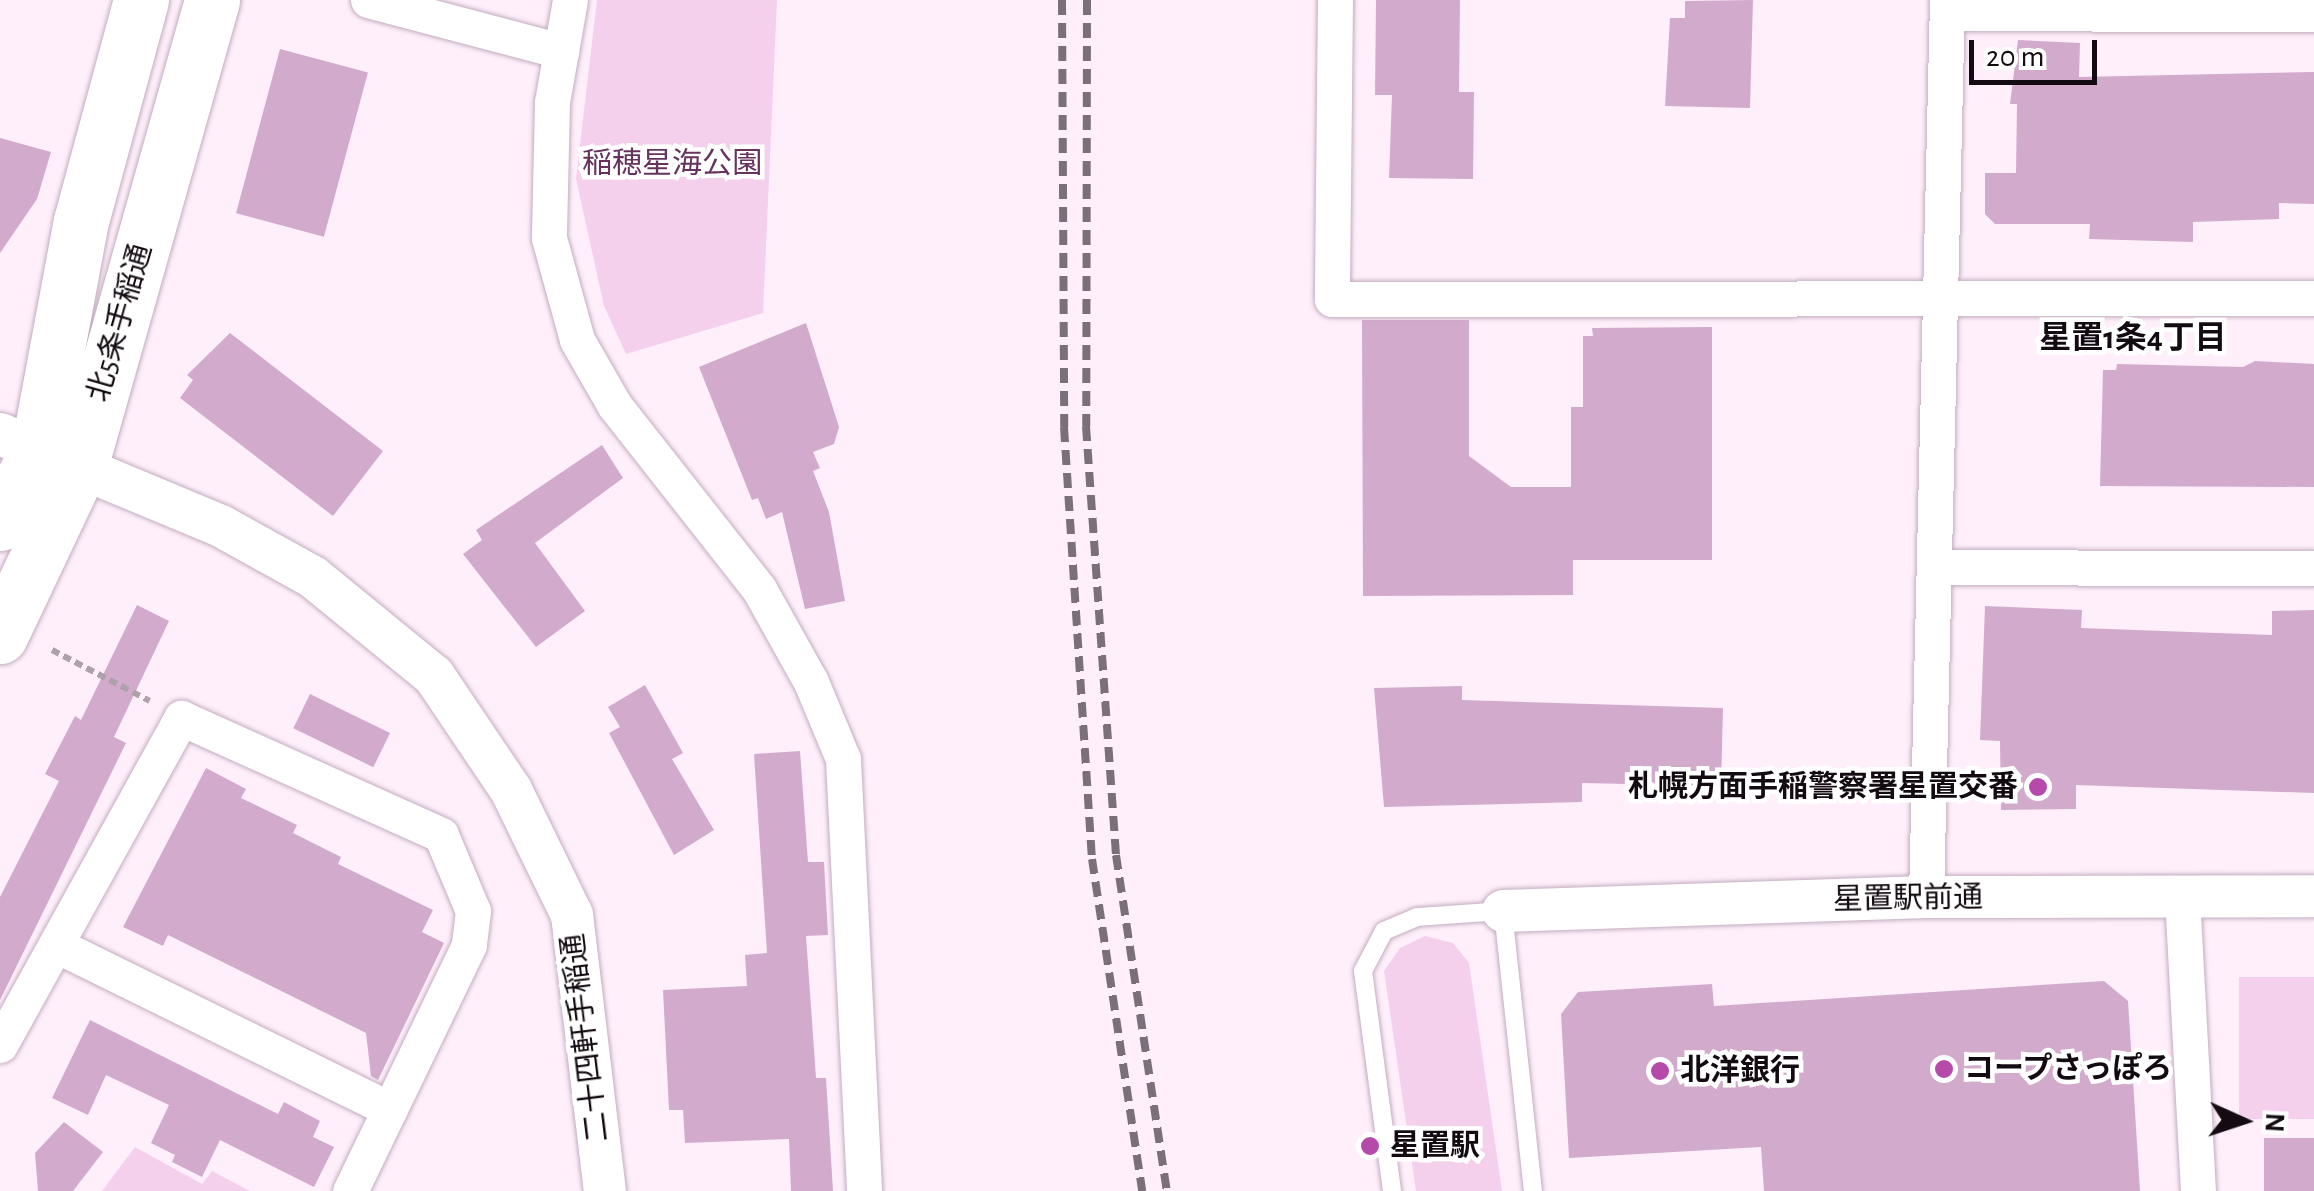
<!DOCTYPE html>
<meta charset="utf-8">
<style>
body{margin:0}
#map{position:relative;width:2314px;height:1191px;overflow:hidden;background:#feeffb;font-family:"Alegreya Sans","Noto Sans JP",sans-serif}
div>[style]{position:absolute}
.green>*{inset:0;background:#f4d0ed;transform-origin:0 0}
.building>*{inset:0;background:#d2aacb;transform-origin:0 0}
.path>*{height:6px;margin-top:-3px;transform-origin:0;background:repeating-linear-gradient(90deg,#aea1ab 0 8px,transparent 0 13px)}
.roads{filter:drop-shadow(0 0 2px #c3acbf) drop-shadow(0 0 2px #c3acbf)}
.service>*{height:18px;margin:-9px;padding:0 9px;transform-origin:9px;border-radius:9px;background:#fff}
.minor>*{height:35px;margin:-17.5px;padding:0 17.5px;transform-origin:17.5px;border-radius:17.5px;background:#fff}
.tertiary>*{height:42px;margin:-21px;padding:0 21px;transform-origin:21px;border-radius:21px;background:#fff}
.trunk>*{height:55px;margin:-27.5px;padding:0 27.5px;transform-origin:27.5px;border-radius:27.5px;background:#fff}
.rail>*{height:8px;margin-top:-4px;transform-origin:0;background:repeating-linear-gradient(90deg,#7b7079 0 15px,transparent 0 23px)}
.dots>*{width:28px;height:28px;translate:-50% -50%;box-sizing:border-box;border:5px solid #fff;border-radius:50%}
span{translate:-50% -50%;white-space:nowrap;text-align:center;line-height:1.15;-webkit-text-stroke:9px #fff;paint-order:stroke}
.park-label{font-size:30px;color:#65335e}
.street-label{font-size:30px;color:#130b11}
.poi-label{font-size:30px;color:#130b11;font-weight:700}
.right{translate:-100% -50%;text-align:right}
.left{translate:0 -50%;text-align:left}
.neighbourhood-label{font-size:32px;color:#130b11;font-weight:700}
.north{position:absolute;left:2194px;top:1071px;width:100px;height:100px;-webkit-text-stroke:8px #fff;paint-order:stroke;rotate:93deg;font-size:28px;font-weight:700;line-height:40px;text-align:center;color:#130b11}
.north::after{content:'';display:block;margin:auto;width:35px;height:45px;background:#130b11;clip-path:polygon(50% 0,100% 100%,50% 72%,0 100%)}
.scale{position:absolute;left:1969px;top:40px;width:128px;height:45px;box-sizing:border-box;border:5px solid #130b11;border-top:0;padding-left:12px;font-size:30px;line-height:35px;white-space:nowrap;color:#130b11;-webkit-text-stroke:8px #fff;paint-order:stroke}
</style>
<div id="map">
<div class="green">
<i style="clip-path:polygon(597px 0,777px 0,763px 313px,626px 354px,604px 306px,576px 179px)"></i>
<i style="clip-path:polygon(1425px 936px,1453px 943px,1469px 963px,1502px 1191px,1416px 1191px,1384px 971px,1400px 948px)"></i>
<i style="left:2314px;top:977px;width:142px;height:75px;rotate:90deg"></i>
<i style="clip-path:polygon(135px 1147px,202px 1184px,212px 1171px,250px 1191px,102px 1191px)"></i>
</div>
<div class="building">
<i style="clip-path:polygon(1376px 0,1460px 0,1459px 92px,1474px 92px,1473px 179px,1389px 178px,1392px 95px,1375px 95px)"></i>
<i style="clip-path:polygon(1753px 0,1750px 108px,1665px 106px,1670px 18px,1685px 18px,1685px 1px)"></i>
<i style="clip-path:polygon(2018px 40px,2080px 43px,2079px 77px,2314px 72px,2314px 204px,2279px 203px,2279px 219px,2193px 222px,2193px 242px,2089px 239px,2090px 224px,1995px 224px,1985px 214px,1985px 173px,2016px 173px,2017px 104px,2010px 104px)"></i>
<i style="left:280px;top:49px;width:91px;height:170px;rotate:15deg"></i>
<i style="clip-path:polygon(0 138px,51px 152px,37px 199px,0 253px)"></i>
<i style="clip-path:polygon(1362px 320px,1469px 320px,1469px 456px,1511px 487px,1571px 487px,1571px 407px,1583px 407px,1583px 336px,1593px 336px,1592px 328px,1712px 327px,1712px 560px,1573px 560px,1573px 595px,1363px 596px)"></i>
<i style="clip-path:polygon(806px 323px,839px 427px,834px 444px,813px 452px,820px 468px,813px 471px,829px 512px,845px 601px,805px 609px,782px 512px,766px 519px,758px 498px,752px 500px,699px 367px)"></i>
<i style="clip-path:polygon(230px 333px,383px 451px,333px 516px,180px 398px,193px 380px,187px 375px)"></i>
<i style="clip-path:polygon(2255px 361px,2314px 364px,2314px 487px,2100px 486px,2103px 370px,2116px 370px,2117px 364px,2243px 367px)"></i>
<i style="clip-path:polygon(602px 445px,623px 478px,535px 543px,585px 611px,536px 647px,463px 554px,482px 540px,476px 530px)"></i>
<i style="clip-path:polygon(137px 605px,169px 621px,114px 737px,126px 743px,0 1000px,0 897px,59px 781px,45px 774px,75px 716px,81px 720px)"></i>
<i style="clip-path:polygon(1985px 606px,2082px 610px,2081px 628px,2272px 635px,2272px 611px,2314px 610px,2314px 793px,2076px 785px,2076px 809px,2001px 810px,2000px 741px,1980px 740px)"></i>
<i style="clip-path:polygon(645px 685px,683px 753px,672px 759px,714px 830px,674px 855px,609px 733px,620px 727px,608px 707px)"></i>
<i style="clip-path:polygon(1462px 686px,1462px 700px,1723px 708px,1721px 786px,1582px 783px,1582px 802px,1384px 807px,1374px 688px)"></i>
<i style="left:310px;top:694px;width:89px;height:38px;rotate:26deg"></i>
<i style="clip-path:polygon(800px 751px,808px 862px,824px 862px,828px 935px,806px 936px,816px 1078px,826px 1078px,833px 1191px,791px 1191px,789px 1139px,685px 1143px,683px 1110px,669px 1110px,663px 990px,747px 986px,745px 955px,767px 953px,754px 754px)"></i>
<i style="clip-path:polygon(206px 768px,246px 789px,241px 798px,297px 825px,293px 833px,341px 857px,338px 864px,433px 910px,422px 932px,444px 943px,378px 1080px,371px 1076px,366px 1033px,168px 935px,163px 946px,123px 927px)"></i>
<i style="clip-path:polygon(2104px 981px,2128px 1001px,2140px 1191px,1764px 1191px,1761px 1147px,1569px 1158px,1561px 1014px,1578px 992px,1712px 984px,1714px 1006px)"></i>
<i style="clip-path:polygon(90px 1020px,278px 1114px,284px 1102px,320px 1121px,313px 1137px,334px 1147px,314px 1187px,220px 1140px,202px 1177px,172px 1162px,175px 1155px,151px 1143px,169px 1105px,106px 1075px,88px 1115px,52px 1098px)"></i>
<i style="clip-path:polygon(64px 1122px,103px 1152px,73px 1191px,38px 1191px,35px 1153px)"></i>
<i style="left:2264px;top:1138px;width:50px;height:53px"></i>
</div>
<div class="path">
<i style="left:52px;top:650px;width:110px;rotate:27.5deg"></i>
</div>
<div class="roads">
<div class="service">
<i style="left:1392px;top:1191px;width:222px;rotate:-97.5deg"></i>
<i style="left:1363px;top:971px;width:45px;rotate:-62.3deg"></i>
<i style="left:1384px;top:931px;width:36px;rotate:-23deg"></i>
<i style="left:1417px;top:917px;width:86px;rotate:-4deg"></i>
<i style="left:1503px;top:911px;width:282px;rotate:83.9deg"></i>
</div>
<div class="minor">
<i style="left:368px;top:0;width:200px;rotate:14.8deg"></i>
<i style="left:570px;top:0;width:104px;rotate:100deg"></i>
<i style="left:552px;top:102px;width:136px;rotate:91.3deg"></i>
<i style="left:549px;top:238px;width:106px;rotate:74.6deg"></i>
<i style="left:577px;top:340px;width:76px;rotate:60.1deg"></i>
<i style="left:615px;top:406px;width:233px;rotate:51.8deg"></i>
<i style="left:759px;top:589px;width:107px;rotate:60.8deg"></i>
<i style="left:811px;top:682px;width:83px;rotate:67.4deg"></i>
<i style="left:843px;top:759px;width:433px;rotate:87.2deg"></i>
<i style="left:1335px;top:0;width:299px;rotate:90.6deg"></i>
<i style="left:1332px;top:299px;width:982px;rotate:-0.06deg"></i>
<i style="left:1947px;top:13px;width:367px;rotate:0.2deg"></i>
<i style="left:1934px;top:567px;width:380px;rotate:0.2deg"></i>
<i style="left:2182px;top:896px;width:295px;rotate:86.9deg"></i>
<i style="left:1926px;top:897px;width:897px;rotate:-88.66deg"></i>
<i style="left:56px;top:945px;width:372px;rotate:26.2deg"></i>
<i style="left:0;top:1045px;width:374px;rotate:-61deg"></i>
<i style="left:181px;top:718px;width:285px;rotate:24.2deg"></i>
<i style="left:441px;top:835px;width:82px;rotate:67.2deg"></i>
<i style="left:473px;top:911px;width:34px;rotate:97deg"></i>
<i style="left:469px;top:945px;width:273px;rotate:115.8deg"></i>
</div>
<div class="tertiary">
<i style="left:0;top:434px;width:239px;rotate:22.6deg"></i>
<i style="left:221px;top:526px;width:105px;rotate:29deg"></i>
<i style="left:313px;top:577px;width:156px;rotate:39.3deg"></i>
<i style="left:434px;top:676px;width:138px;rotate:56deg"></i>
<i style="left:511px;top:790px;width:139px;rotate:64deg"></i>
<i style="left:572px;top:915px;width:278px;rotate:83.2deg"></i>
<i style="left:1503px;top:911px;width:423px;rotate:-1.9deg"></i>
<i style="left:1926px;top:897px;width:388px;rotate:-0.1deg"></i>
</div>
<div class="trunk">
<i style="left:0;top:523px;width:82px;rotate:-62.5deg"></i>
<i style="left:38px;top:450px;width:233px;rotate:-79.4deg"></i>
<i style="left:81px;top:221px;width:229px;rotate:-74.8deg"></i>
<i style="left:0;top:636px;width:187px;rotate:-64.7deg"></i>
<i style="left:80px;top:467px;width:485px;rotate:-74.2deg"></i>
</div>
</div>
<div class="rail">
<i style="left:1062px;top:0;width:427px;rotate:89.7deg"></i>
<i style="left:1064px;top:427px;width:433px;rotate:86.3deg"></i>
<i style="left:1092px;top:859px;width:336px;rotate:81.4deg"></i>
<i style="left:1087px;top:0;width:426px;rotate:90.1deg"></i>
<i style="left:1086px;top:426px;width:430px;rotate:86deg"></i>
<i style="left:1116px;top:855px;width:340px;rotate:81.4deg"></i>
</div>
<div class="dots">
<i style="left:2038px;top:787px;background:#b64aaa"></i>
<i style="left:1944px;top:1069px;background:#b64aaa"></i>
<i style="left:1660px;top:1071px;background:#b64aaa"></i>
<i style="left:1370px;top:1146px;background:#b64aaa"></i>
</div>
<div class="park-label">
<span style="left:672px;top:164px">稲穂星海公園</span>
</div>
<div class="street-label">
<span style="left:120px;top:323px;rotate:-74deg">北5条手稲通</span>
<span style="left:1908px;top:899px;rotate:-1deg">星置駅前通</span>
<span style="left:586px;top:1038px;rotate:-97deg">二十四軒手稲通</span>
</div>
<div class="poi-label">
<span class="right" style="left:2018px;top:787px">札幌方面手稲警察署星置交番</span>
<span class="left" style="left:1964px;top:1069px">コープさっぽろ</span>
<span class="left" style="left:1680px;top:1071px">北洋銀行</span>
<span class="left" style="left:1390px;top:1146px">星置駅</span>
</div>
<div class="neighbourhood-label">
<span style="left:2133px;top:338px">星置1条4丁目</span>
</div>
<div class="north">N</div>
<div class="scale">20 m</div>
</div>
